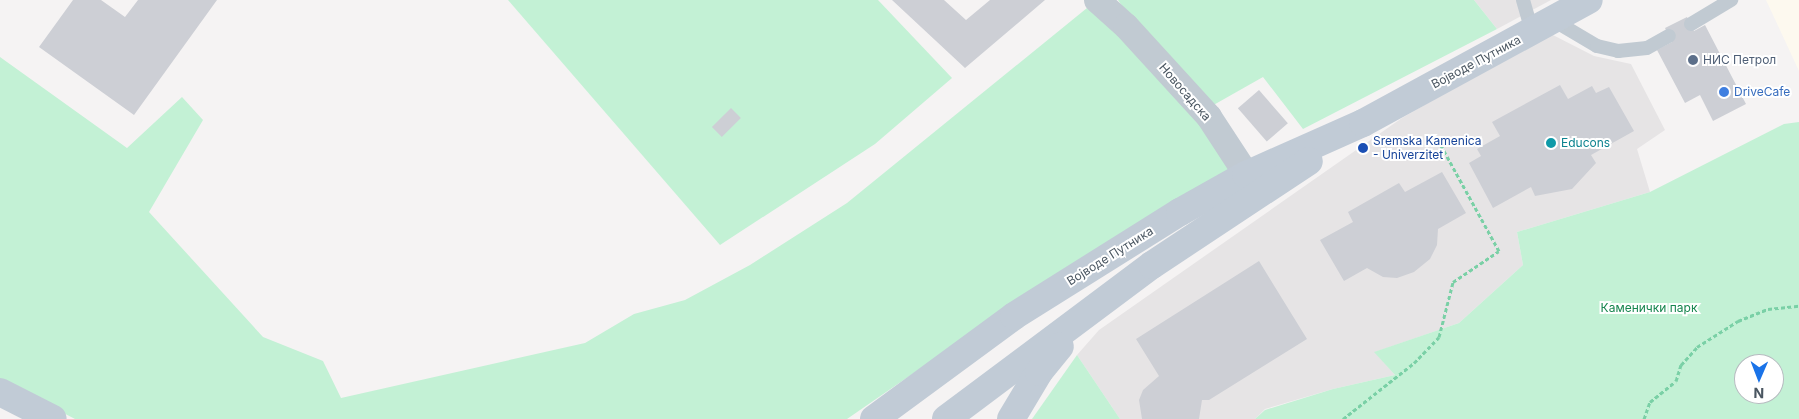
<!DOCTYPE html>
<meta charset="utf-8">
<style>
body{margin:0}
#map{position:relative;width:1799px;height:419px;overflow:hidden;background:#f5f3f3;font-family:Inter,sans-serif}
div>[style]{position:absolute}
.commercial>*{inset:0;background:#fdf9ef}
.education>*{inset:0;background:#e6e4e5}
.green>*{inset:0;background:#c3f1d5}
.building>*{inset:0;background:#cdcfd5;transform-origin:0 0}
.path>*{height:3px;margin-top:-1.5px;transform-origin:0;background:repeating-linear-gradient(90deg,#7ad0a6 0 4px,transparent 0 6.5px)}
.service>*{height:14px;margin:-7px;padding:0 7px;transform-origin:7px;border-radius:7px;background:#c1cad2}
.minor>*{height:26px;margin:-13px;padding:0 13px;transform-origin:13px;border-radius:13px;background:#c1cad2}
.secondary>*{height:28px;margin:-14px;padding:0 14px;transform-origin:14px;border-radius:14px;background:#c1cbd6}
.dots>*{width:14px;height:14px;translate:-50% -50%;box-sizing:border-box;border:2px solid #fff;border-radius:50%}
span{translate:-50% -50%;white-space:nowrap;text-align:center;line-height:1.15;-webkit-text-stroke:4px #fff;paint-order:stroke}
.service-label{font-size:12px;color:#4e5e75}
.left{translate:0 -50%;text-align:left}
.street-label{font-size:12px;color:#4a5661}
.shop-label{font-size:12px;color:#366cbe}
.transit-label{font-size:12px;color:#164399}
.culture-label{font-size:12px;color:#0d838f}
.park-label{font-size:12px;color:#17864f}
.north{position:absolute;left:1734px;top:354px;width:50px;height:50px;box-sizing:border-box;background:#fff;border:1px solid #b7bbc0;border-radius:50%;rotate:181deg;font-size:14px;font-weight:700;line-height:20px;text-align:center;color:#4a5661}
.north::after{content:'';display:block;margin:auto;width:18px;height:22px;background:#1a73e8;clip-path:polygon(50% 0,100% 100%,50% 72%,0 100%)}
</style>
<div id="map">
<div class="commercial">
<i style="clip-path:polygon(1766px 0,1799px 0,1799px 71px)"></i>
</div>
<div class="education">
<i style="clip-path:polygon(1474px 0,1551px 0,1497px 29px)"></i>
<i style="clip-path:polygon(1549px 33px,1594px 56px,1631px 64px,1665px 130px,1637px 149px,1650px 192px,1517px 232px,1523px 265px,1459px 323px,1375px 352px,1395px 375px,1333px 389px,1265px 409px,1255px 419px,1120px 419px,1077px 355px,1099px 330px,1402px 118px)"></i>
</div>
<div class="green">
<i style="clip-path:polygon(508px 0,878px 0,952px 78px,875px 144px,720px 245px)"></i>
<i style="clip-path:polygon(1118px 0,1474px 0,1497px 29px,1303px 129px,1263px 77px,1210px 107px,1132px 21px)"></i>
<i style="clip-path:polygon(1087px 8px,1122px 32px,1201px 122px,1236px 172px,1011px 306px,847px 419px,75px 419px,0 380px,0 57px,127px 148px,182px 97px,203px 120px,149px 212px,263px 337px,323px 361px,341px 398px,585px 343px,634px 314px,685px 300px,750px 265px,847px 203px)"></i>
<i style="clip-path:polygon(evenodd,1799px 122px,1799px 419px,1255px 419px,1265px 410px,1333px 389px,1395px 375px,1374px 352px,1459px 323px,1523px 265px,1517px 232px,1650px 192px,1784px 124px,1799px 122px,1744px 364px,1774px 364px,1774px 394px,1744px 394px,1744px 364px)"></i>
<i style="clip-path:polygon(1077px 355px,1120px 419px,1032px 419px)"></i>
</div>
<div class="building">
<i style="clip-path:polygon(73px 0,101px 0,125px 17px,138px 0,217px 0,134px 115px,39px 47px)"></i>
<i style="clip-path:polygon(892px 0,944px 0,966px 20px,990px 0,1045px 0,965px 68px)"></i>
<i style="clip-path:polygon(1687px 17px,1694px 31px,1705px 25px,1746px 104px,1713px 121px,1700px 95px,1685px 103px,1657px 50px,1672px 42px,1665px 28px)"></i>
<i style="clip-path:polygon(1560px 85px,1568px 99px,1592px 86px,1596px 93px,1609px 87px,1634px 131px,1591px 155px,1596px 163px,1572px 189px,1535px 196px,1531px 187px,1493px 208px,1469px 163px,1481px 156px,1477px 149px,1500px 136px,1492px 122px)"></i>
<i style="left:1259px;top:90px;width:44px;height:28px;rotate:49deg"></i>
<i style="left:731px;top:108px;width:14px;height:27px;rotate:45deg"></i>
<i style="clip-path:polygon(1442px 172px,1466px 213px,1438px 229px,1437px 245px,1430px 259px,1414px 272px,1397px 278px,1383px 277px,1367px 268px,1344px 281px,1320px 240px,1353px 222px,1348px 212px,1399px 183px,1405px 192px)"></i>
<i style="clip-path:polygon(1259px 261px,1307px 339px,1209px 400px,1202px 400px,1199px 419px,1142px 419px,1139px 400px,1143px 390px,1159px 376px,1136px 339px)"></i>
</div>
<div class="path">
<i style="left:1343px;top:419px;width:90px;rotate:-38.3deg"></i>
<i style="left:1414px;top:363px;width:36px;rotate:-46deg"></i>
<i style="left:1439px;top:337px;width:57px;rotate:-75.7deg"></i>
<i style="left:1453px;top:282px;width:55px;rotate:-34deg"></i>
<i style="left:1499px;top:251px;width:124px;rotate:-118.8deg"></i>
<i style="left:1644px;top:419px;width:18px;rotate:-71deg"></i>
<i style="left:1650px;top:402px;width:33px;rotate:-39deg"></i>
<i style="left:1676px;top:381px;width:17px;rotate:-73deg"></i>
<i style="left:1681px;top:365px;width:24px;rotate:-48deg"></i>
<i style="left:1697px;top:347px;width:49px;rotate:-32.4deg"></i>
<i style="left:1738px;top:321px;width:32px;rotate:-22deg"></i>
<i style="left:1768px;top:309px;width:31px;rotate:-6deg"></i>
</div>
<div class="service">
<i style="left:1523px;top:0;width:33px;rotate:74deg"></i>
<i style="left:1553px;top:20px;width:51px;rotate:30.6deg"></i>
<i style="left:1597px;top:46px;width:22px;rotate:13deg"></i>
<i style="left:1618px;top:51px;width:29px;rotate:-6deg"></i>
<i style="left:1647px;top:48px;width:25px;rotate:-29deg"></i>
<i style="left:1691px;top:24px;width:47px;rotate:-31deg"></i>
</div>
<div class="minor">
<i style="left:1097px;top:0;width:39px;rotate:42deg"></i>
<i style="left:1126px;top:26px;width:123px;rotate:47.6deg"></i>
<i style="left:1209px;top:117px;width:90px;rotate:56.8deg"></i>
</div>
<div class="secondary">
<i style="left:0;top:392px;width:59px;rotate:27deg"></i>
<i style="left:874px;top:419px;width:174px;rotate:-36.3deg"></i>
<i style="left:1014px;top:316px;width:196px;rotate:-32.1deg"></i>
<i style="left:1180px;top:212px;width:76px;rotate:-29.3deg"></i>
<i style="left:1246px;top:175px;width:128px;rotate:-24deg"></i>
<i style="left:1363px;top:123px;width:257px;rotate:-28.6deg"></i>
<i style="left:946px;top:419px;width:257px;rotate:-36.8deg"></i>
<i style="left:1152px;top:265px;width:188px;rotate:-33.5deg"></i>
<i style="left:1011px;top:419px;width:55px;rotate:-59.2deg"></i>
<i style="left:1039px;top:372px;width:33px;rotate:-51deg"></i>
</div>
<div class="dots">
<i style="left:1693px;top:60px;background:#5c6f8a"></i>
<i style="left:1724px;top:92px;background:#3f7fe0"></i>
<i style="left:1551px;top:143px;background:#0f9aa8"></i>
<i style="left:1363px;top:148px;background:#1a4fb4"></i>
</div>
<div class="service-label">
<span class="left" style="left:1703px;top:60px">НИС Петрол</span>
</div>
<div class="street-label">
<span style="left:1476px;top:62px;rotate:-28deg">Војводе Путника</span>
<span style="left:1185px;top:92px;rotate:49deg">Новосадска</span>
<span style="left:1110px;top:256px;rotate:-32deg">Војводе Путника</span>
</div>
<div class="shop-label">
<span class="left" style="left:1734px;top:92px">DriveCafe</span>
</div>
<div class="transit-label">
<span class="left" style="left:1373px;top:148px">Sremska Kamenica<br>- Univerzitet</span>
</div>
<div class="culture-label">
<span class="left" style="left:1561px;top:143px">Educons</span>
</div>
<div class="park-label">
<span style="left:1649px;top:308px">Каменички парк</span>
</div>
<div class="north">N</div>
</div>
